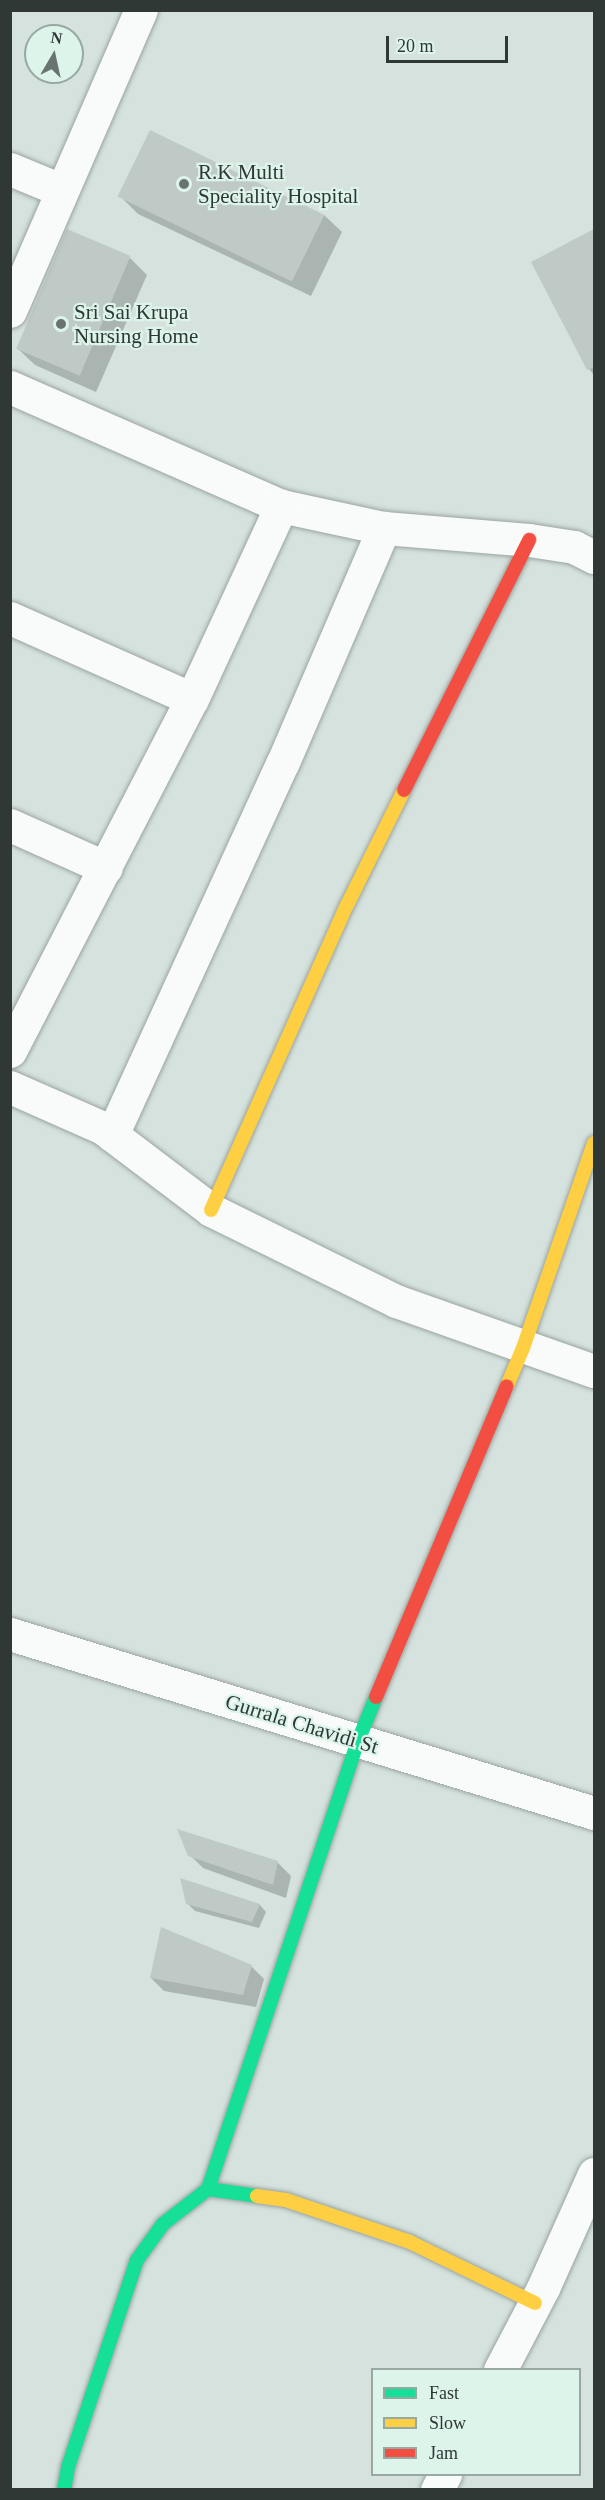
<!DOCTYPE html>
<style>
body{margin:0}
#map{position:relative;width:605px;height:2500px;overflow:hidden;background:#d5e2dd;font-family:Georgia,serif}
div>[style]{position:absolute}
.shadow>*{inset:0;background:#0003}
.building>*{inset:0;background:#bfc9c5;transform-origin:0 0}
.roads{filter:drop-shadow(0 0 2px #9ba4a1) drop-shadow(0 0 2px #9ba4a1)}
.street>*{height:33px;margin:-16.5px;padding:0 16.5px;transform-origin:16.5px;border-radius:16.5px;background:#f9fbfa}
.fast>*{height:14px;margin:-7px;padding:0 7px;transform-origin:7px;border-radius:7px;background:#16e098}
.slow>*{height:14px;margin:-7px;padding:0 7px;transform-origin:7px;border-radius:7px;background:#ffcf43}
.jam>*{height:14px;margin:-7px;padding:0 7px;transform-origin:7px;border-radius:7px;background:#f24e42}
.dots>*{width:16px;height:16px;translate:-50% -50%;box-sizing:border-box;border:3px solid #ddf4eb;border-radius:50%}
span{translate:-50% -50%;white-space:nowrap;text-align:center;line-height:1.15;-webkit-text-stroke:4.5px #ddf4eb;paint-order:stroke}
.poi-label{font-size:21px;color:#2f3835}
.left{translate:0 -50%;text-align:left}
.street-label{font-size:21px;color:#2f3835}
.frame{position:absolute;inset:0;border:12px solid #2f3835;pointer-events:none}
.legend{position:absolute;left:371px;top:2368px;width:210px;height:108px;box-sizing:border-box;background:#ddf4eb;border:2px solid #97a9a2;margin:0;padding:8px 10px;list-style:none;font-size:18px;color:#2f3835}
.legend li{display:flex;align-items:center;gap:12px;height:30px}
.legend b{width:30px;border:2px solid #97a9a2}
.north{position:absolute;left:24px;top:24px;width:60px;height:60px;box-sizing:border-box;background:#ddf4eb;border:2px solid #97a9a2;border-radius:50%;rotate:9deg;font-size:16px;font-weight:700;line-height:24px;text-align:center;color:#2f3835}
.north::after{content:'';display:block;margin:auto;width:21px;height:27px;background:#697470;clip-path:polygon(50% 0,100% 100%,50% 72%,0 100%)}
.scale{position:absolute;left:386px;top:36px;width:122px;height:27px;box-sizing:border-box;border:3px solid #2f3835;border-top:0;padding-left:8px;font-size:18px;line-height:21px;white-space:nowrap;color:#2f3835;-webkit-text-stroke:4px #ddf4eb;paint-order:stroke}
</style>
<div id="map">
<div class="shadow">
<i style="clip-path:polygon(120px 196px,324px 215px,342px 232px,311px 296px,138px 214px)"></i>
<i style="clip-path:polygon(594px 231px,594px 375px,589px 369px,533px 263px)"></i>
<i style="clip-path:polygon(130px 258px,147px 275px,96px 392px,35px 365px,17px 348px)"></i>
<i style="clip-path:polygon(190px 1855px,277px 1862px,291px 1876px,286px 1898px,203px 1868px)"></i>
<i style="clip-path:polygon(182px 1880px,260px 1905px,266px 1912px,259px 1928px,195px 1911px,188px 1904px)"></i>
<i style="clip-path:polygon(251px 1966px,264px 1979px,256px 2007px,164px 1991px,151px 1978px)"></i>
</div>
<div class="building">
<i style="left:150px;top:130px;width:194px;height:74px;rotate:26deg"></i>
<i style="left:67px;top:229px;width:69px;height:130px;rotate:23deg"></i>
<i style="clip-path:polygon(594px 229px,594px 367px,587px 370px,531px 262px)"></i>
<i style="clip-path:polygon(177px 1829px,278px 1861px,273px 1885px,188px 1856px)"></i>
<i style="clip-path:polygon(180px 1878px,260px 1904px,252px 1922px,186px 1904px)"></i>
<i style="clip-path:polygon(161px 1927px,252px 1965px,243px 1995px,150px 1978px)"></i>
</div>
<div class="roads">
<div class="street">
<i style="left:10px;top:169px;width:55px;rotate:22.4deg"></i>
<i style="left:10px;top:311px;width:328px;rotate:-66.5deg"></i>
<i style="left:10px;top:387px;width:296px;rotate:23.7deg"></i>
<i style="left:281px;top:506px;width:105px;rotate:12.1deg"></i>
<i style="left:384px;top:528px;width:145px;rotate:4.7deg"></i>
<i style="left:529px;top:540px;width:46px;rotate:8.8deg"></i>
<i style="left:574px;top:547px;width:22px;rotate:27deg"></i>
<i style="left:10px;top:618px;width:199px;rotate:24deg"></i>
<i style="left:10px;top:825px;width:105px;rotate:24.1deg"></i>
<i style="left:10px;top:1051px;width:396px;rotate:-62.7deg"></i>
<i style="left:192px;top:699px;width:213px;rotate:-65.2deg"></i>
<i style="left:10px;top:1087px;width:102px;rotate:23.8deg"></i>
<i style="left:103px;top:1128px;width:136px;rotate:37.2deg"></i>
<i style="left:211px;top:1210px;width:206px;rotate:26.2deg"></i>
<i style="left:396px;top:1301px;width:210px;rotate:19.5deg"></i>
<i style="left:112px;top:1135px;width:410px;rotate:-65.4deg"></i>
<i style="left:283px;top:762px;width:255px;rotate:-66.7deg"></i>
<i style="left:10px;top:1634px;width:611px;rotate:17.04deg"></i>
<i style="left:500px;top:2370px;width:93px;rotate:-62.3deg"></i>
<i style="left:543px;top:2288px;width:125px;rotate:-65.9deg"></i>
<i style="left:437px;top:2490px;width:18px;rotate:-63deg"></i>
</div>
<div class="fast">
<i style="left:208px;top:2189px;width:472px;rotate:-71.5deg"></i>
<i style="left:358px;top:1741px;width:48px;rotate:-67.8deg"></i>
<i style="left:64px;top:2490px;width:23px;rotate:-80deg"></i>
<i style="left:68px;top:2467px;width:218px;rotate:-71.6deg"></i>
<i style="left:137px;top:2260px;width:44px;rotate:-54.2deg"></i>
<i style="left:163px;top:2224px;width:57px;rotate:-37.9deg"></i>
<i style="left:208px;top:2189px;width:49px;rotate:8.1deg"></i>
</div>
<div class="slow">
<i style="left:211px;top:1210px;width:334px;rotate:-66deg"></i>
<i style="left:347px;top:905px;width:128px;rotate:-63.6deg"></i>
<i style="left:507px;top:1386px;width:41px;rotate:-67.2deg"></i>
<i style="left:523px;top:1348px;width:217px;rotate:-70.9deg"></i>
<i style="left:257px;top:2196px;width:29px;rotate:8deg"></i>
<i style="left:286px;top:2200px;width:131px;rotate:18.7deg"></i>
<i style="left:410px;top:2242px;width:139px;rotate:26deg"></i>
</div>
<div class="jam">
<i style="left:404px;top:790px;width:280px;rotate:-63.4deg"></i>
<i style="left:376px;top:1697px;width:337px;rotate:-67.2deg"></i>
</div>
</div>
<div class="dots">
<i style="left:184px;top:184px;background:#697470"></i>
<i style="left:61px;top:324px;background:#697470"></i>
</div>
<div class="poi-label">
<span class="left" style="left:198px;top:184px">R.K Multi<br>Speciality Hospital</span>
<span class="left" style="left:74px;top:324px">Sri Sai Krupa<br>Nursing Home</span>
</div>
<div class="street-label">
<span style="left:302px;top:1724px;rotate:17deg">Gurrala Chavidi St</span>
</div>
<div class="frame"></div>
<ul class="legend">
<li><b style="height:8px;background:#16e098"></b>Fast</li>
<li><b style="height:8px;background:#ffcf43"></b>Slow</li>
<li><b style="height:8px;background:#f24e42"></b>Jam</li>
</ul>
<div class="north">N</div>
<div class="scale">20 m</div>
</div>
